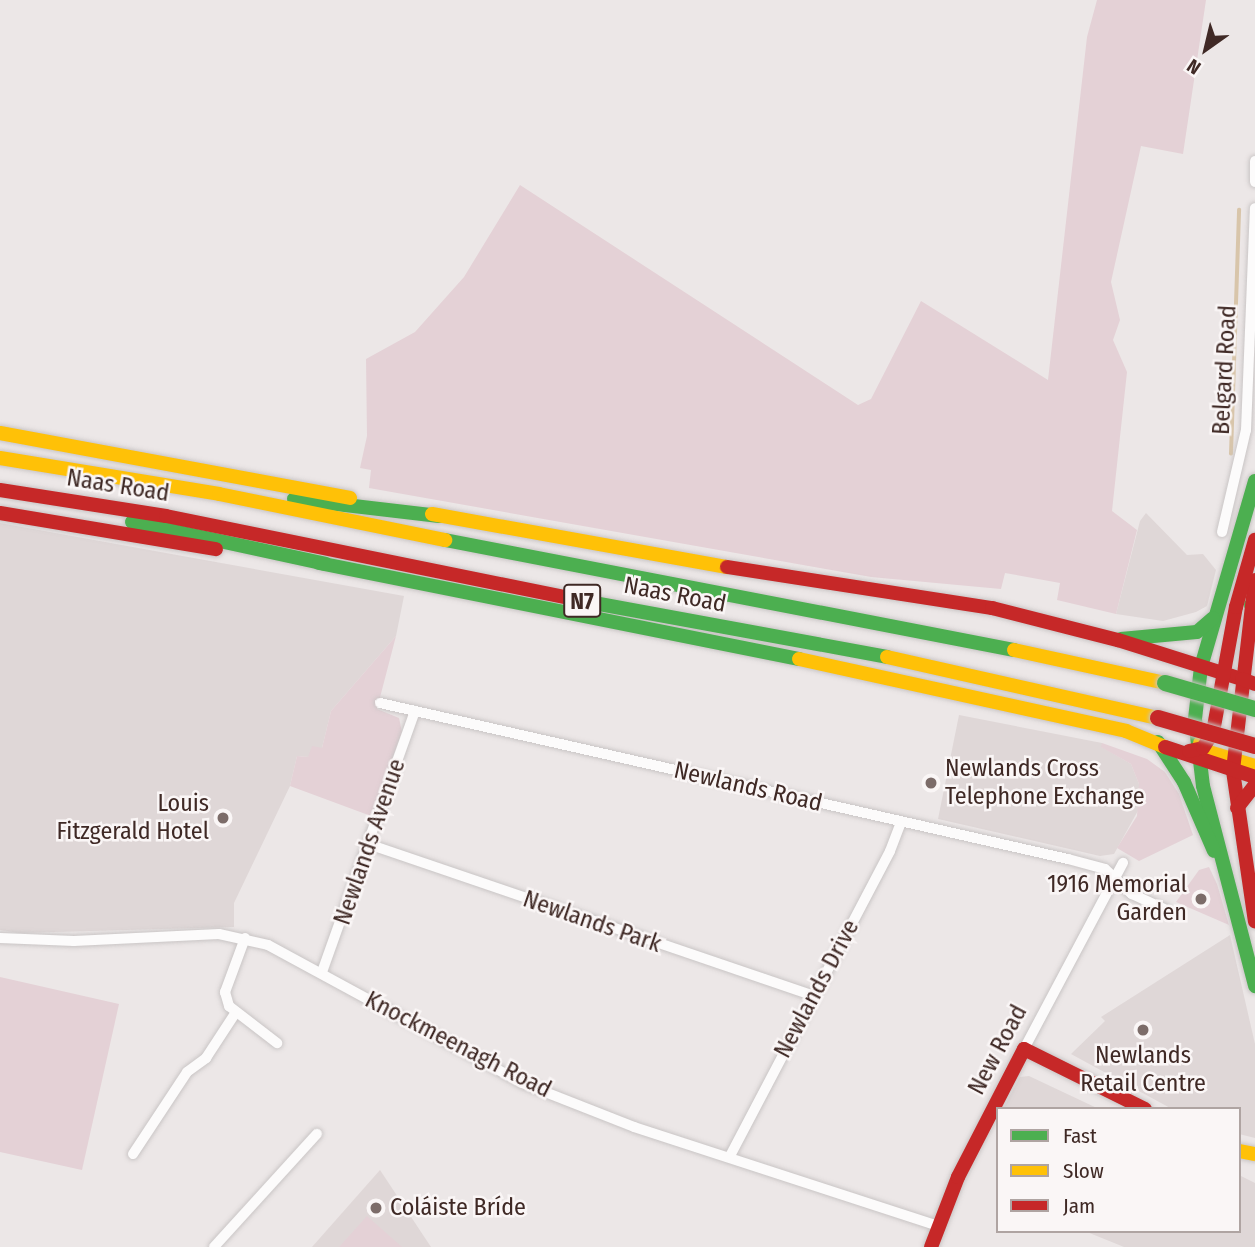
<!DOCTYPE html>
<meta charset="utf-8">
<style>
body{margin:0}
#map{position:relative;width:1255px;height:1247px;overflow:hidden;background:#ece7e7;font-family:"Fira Sans Condensed",sans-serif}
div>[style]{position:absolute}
.built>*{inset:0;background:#dfd7d7}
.green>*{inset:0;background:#e4d1d6}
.stream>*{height:3.5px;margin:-1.75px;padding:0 1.75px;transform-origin:1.75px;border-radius:1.75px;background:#d8c5aa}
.roads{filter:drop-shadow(0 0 2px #c9c5c5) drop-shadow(0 0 2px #c9c5c5)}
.street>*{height:10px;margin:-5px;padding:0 5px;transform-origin:5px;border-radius:5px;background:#fcfbfb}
.fast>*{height:14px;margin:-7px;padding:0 7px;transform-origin:7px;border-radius:7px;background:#4caf50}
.slow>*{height:14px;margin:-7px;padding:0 7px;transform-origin:7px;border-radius:7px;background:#ffc107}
.jam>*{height:14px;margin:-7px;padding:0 7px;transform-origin:7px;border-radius:7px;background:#c62828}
.bridges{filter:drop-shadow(0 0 2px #cac3c2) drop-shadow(0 0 2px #cac3c2)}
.fast-bridge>*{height:16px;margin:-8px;padding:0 8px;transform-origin:8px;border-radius:8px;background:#4caf50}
.jam-bridge>*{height:16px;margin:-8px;padding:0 8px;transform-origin:8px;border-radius:8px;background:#c62828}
.dots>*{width:19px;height:19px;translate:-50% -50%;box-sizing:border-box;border:4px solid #faf6f6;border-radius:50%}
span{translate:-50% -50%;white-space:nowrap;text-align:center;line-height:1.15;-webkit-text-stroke:5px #faf6f6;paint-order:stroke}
.shield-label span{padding:2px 5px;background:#faf6f6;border:2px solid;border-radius:5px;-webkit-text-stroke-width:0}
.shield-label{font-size:23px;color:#3f2925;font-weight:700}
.street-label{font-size:24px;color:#3f2925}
.poi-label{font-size:24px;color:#3f2925}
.left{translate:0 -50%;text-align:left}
.right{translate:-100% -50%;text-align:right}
.legend{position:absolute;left:996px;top:1107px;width:245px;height:126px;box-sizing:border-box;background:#faf6f6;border:2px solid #afa4a2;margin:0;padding:9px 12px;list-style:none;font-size:21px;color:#3f2925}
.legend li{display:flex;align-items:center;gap:14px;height:35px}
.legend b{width:35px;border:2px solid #afa4a2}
.north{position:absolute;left:1171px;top:14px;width:70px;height:70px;-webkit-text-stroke:5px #faf6f6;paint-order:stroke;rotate:214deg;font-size:19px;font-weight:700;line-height:28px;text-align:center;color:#3f2925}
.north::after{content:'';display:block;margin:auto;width:24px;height:32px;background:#3f2925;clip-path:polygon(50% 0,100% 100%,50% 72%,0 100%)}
</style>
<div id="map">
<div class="built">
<i style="clip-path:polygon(1146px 513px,1187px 555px,1203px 554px,1216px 570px,1207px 606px,1196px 612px,1163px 621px,1116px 614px,1140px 521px)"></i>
<i style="clip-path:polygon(0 523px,404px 596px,396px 636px,331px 711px,322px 748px,308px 757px,297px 756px,290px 786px,234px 903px,234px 927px,19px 933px,0 930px)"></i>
<i style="clip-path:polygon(959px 715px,1102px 743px,1102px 747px,1131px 764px,1139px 784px,1140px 807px,1114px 854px,1100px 856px,938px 819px)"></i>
<i style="clip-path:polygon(1230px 935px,1255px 1044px,1255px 1138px,1239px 1134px,1239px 1109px,1172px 1109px,1071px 1054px,1105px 1021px,1101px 1017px)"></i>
<i style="clip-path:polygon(1029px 1076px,1099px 1109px,1003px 1109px,1020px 1077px)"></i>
<i style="clip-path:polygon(380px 1170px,431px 1247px,312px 1247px)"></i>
<i style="clip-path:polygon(1239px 1175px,1255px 1183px,1255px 1247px,1124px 1247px,1087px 1232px,1239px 1231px)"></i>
</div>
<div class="green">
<i style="clip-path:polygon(1097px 0,1206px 0,1183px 154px,1141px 146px,1111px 282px,1120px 320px,1113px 340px,1127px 372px,1112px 511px,1137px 530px,1116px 614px,1057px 600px,1060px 583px,1005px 573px,1001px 589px,871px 577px,369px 488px,371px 470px,360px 468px,367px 436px,366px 359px,415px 332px,464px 277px,520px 185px,858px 405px,871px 399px,921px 301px,1048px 380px,1087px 37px)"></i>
<i style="clip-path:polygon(396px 636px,377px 709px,399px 718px,402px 732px,371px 816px,290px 786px,297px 756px,308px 757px,312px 746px,322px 748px,331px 711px)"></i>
<i style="clip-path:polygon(1102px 743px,1147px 759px,1165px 772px,1179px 794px,1193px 835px,1139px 861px,1117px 848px,1137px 816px,1139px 784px,1131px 764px,1101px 747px)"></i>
<i style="clip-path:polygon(1209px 867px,1217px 884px,1229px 925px,1176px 902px,1199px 870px)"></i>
<i style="clip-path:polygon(0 977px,119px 1004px,82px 1170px,0 1152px)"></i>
<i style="clip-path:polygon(367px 1216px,402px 1247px,339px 1247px)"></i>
</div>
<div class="stream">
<i style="left:1231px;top:454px;width:244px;rotate:-88.1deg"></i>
</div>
<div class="roads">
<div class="street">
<i style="left:1255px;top:161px;width:21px;rotate:90deg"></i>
<i style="left:1222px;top:532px;width:105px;rotate:-76.8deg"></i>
<i style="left:1246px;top:430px;width:222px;rotate:-87.7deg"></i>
<i style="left:380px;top:703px;width:705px;rotate:12.78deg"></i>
<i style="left:1068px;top:859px;width:38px;rotate:15deg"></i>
<i style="left:1105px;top:869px;width:37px;rotate:43deg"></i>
<i style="left:1132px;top:894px;width:38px;rotate:25deg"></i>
<i style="left:371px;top:845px;width:468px;rotate:18.8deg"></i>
<i style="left:0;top:938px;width:74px;rotate:2.3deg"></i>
<i style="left:74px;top:941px;width:145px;rotate:-2.8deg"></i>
<i style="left:219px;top:934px;width:50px;rotate:12.7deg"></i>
<i style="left:268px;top:945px;width:289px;rotate:28.5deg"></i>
<i style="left:522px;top:1083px;width:120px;rotate:21.4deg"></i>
<i style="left:634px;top:1127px;width:320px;rotate:18deg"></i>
<i style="left:245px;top:938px;width:58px;rotate:110.3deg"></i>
<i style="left:225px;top:992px;width:15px;rotate:74deg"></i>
<i style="left:229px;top:1006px;width:61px;rotate:37.6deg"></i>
<i style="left:322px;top:972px;width:277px;rotate:-70.4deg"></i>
<i style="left:1024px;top:1049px;width:211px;rotate:-62deg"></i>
<i style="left:133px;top:1154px;width:98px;rotate:-56.6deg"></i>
<i style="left:187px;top:1072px;width:24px;rotate:-36deg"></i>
<i style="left:206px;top:1058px;width:55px;rotate:-56.9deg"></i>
<i style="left:730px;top:1156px;width:344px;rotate:-62.3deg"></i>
<i style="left:890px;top:851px;width:31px;rotate:-69deg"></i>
<i style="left:214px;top:1247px;width:153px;rotate:-47.7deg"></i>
</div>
<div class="fast">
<i style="left:1255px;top:481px;width:194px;rotate:106.2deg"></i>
<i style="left:1201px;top:667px;width:52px;rotate:96.6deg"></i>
<i style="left:1195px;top:719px;width:67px;rotate:83.2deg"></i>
<i style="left:1203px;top:786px;width:207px;rotate:75.4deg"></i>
<i style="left:294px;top:499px;width:146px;rotate:6.7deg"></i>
<i style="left:132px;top:522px;width:198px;rotate:12.2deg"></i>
<i style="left:445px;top:540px;width:580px;rotate:10.94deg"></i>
<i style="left:319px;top:563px;width:490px;rotate:11.3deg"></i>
<i style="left:583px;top:601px;width:309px;rotate:10.4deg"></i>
<i style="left:1251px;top:605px;width:6px;rotate:51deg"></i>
<i style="left:1121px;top:639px;width:76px;rotate:-5.3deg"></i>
<i style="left:1197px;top:632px;width:21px;rotate:-41deg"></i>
<i style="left:1158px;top:742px;width:48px;rotate:57deg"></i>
<i style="left:1184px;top:782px;width:75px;rotate:66.5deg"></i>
</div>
<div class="slow">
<i style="left:0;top:433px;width:356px;rotate:10.5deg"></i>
<i style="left:0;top:458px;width:222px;rotate:9.3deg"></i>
<i style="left:219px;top:494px;width:231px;rotate:11.5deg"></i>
<i style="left:432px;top:514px;width:300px;rotate:10.2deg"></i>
<i style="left:1014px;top:650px;width:155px;rotate:12.3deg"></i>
<i style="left:887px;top:657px;width:278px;rotate:12.7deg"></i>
<i style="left:799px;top:659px;width:335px;rotate:12.4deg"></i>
<i style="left:1126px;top:731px;width:42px;rotate:22.3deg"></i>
<i style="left:1200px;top:743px;width:13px;rotate:45deg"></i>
<i style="left:1209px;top:752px;width:48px;rotate:16.9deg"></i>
<i style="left:1239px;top:1151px;width:16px;rotate:11deg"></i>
</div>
<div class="jam">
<i style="left:0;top:490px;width:168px;rotate:8.9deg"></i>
<i style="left:166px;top:516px;width:426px;rotate:11.5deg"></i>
<i style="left:0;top:513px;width:219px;rotate:9.5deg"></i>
<i style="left:727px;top:567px;width:268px;rotate:8.8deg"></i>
<i style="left:992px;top:608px;width:130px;rotate:14.3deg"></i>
<i style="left:1118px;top:640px;width:130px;rotate:17.5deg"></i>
<i style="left:1255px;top:580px;width:192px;rotate:96.6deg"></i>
<i style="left:1233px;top:771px;width:152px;rotate:81.7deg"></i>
<i style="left:1242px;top:679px;width:14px;rotate:21deg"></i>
<i style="left:1165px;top:747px;width:95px;rotate:18.4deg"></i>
<i style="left:1189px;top:751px;width:14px;rotate:-12deg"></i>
<i style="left:1203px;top:748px;width:19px;rotate:-58deg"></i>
<i style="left:1213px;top:732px;width:127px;rotate:-79.6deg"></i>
<i style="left:1236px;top:607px;width:70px;rotate:-74.2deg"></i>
<i style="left:1237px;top:808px;width:29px;rotate:-52deg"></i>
<i style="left:931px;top:1247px;width:75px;rotate:-68.9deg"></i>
<i style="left:958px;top:1177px;width:144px;rotate:-62.7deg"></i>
<i style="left:1024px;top:1049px;width:135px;rotate:26.4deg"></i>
</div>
</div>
<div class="bridges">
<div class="fast-bridge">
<i style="left:1165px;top:683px;width:94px;rotate:16.1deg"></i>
</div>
<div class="jam-bridge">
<i style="left:1158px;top:718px;width:101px;rotate:16.1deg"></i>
</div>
</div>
<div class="dots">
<i style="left:931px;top:783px;background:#7c6c69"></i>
<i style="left:223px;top:818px;background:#7c6c69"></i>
<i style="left:1201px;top:899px;background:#7c6c69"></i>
<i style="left:1143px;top:1030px;background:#7c6c69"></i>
<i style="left:376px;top:1208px;background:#7c6c69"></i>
</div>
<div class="shield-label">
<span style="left:582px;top:601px">N7</span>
</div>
<div class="street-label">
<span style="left:1225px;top:370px;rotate:-87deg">Belgard Road</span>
<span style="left:118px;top:486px;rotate:9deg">Naas Road</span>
<span style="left:675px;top:595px;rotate:11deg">Naas Road</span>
<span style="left:748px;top:787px;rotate:13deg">Newlands Road</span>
<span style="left:370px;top:842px;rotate:-71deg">Newlands Avenue</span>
<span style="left:592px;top:922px;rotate:19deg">Newlands Park</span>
<span style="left:817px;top:989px;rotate:-62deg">Newlands Drive</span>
<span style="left:458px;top:1045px;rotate:27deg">Knockmeenagh Road</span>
<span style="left:998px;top:1050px;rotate:-62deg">New Road</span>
</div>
<div class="poi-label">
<span class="left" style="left:945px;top:783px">Newlands Cross<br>Telephone Exchange</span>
<span class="right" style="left:209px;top:818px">Louis<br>Fitzgerald Hotel</span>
<span class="right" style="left:1187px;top:899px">1916 Memorial<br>Garden</span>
<span style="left:1143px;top:1070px">Newlands<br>Retail Centre</span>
<span class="left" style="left:390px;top:1208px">Coláiste Bríde</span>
</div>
<ul class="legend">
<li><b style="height:9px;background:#4caf50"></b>Fast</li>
<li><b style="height:9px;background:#ffc107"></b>Slow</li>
<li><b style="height:9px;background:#c62828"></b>Jam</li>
</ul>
<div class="north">N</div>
</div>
